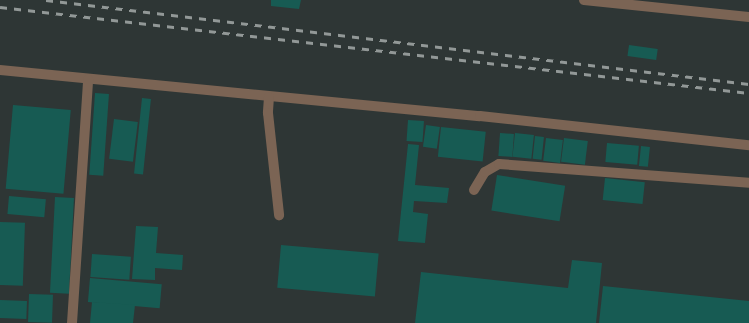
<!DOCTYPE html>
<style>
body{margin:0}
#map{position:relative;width:749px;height:323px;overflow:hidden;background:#2e3635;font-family:Spectral,serif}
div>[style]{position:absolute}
.building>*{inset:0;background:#175b53;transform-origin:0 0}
.minor>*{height:10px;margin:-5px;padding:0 5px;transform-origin:5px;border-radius:5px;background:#7b6454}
.rail>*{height:3px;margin-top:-1.5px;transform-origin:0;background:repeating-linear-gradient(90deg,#929897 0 7px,transparent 0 14px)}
span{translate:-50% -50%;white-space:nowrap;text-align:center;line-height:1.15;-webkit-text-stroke:3px #191d1c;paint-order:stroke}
</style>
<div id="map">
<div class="building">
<i style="clip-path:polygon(271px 0,301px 0,299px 9px,271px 6px)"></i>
<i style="left:629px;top:45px;width:29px;height:11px;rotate:8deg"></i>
<i style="left:95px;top:93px;width:14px;height:82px;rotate:4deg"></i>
<i style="left:142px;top:98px;width:9px;height:76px;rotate:6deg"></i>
<i style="left:13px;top:105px;width:58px;height:84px;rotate:5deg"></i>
<i style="left:114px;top:119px;width:24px;height:40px;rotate:7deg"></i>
<i style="left:408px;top:120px;width:16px;height:21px;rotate:4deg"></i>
<i style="left:426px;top:125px;width:14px;height:22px;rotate:8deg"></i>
<i style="left:441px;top:127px;width:45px;height:30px;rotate:6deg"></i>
<i style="left:500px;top:133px;width:14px;height:23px;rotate:4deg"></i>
<i style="left:515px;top:133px;width:19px;height:24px;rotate:6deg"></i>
<i style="left:535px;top:136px;width:9px;height:23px;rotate:6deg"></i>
<i style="left:546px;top:138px;width:17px;height:23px;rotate:7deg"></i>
<i style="left:564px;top:138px;width:24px;height:24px;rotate:7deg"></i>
<i style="left:607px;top:143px;width:32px;height:19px;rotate:5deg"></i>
<i style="clip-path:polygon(408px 144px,419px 145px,415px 185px,449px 188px,447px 203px,414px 201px,413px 212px,428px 214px,425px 243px,398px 241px)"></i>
<i style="left:641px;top:146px;width:9px;height:20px;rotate:6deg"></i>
<i style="left:497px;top:175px;width:69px;height:36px;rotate:9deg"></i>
<i style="left:605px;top:178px;width:40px;height:22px;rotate:6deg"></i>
<i style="left:9px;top:196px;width:37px;height:18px;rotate:5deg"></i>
<i style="left:55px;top:197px;width:19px;height:96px;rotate:3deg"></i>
<i style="left:0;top:222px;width:25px;height:63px;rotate:2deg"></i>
<i style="clip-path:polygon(136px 226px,158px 227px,156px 253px,183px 255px,182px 270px,155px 268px,155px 280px,132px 279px)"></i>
<i style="left:281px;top:245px;width:98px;height:43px;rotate:5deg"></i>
<i style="left:92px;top:254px;width:39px;height:23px;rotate:4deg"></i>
<i style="clip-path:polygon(572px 260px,602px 263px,596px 323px,415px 323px,421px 272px,568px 288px)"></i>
<i style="left:90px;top:278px;width:72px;height:24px;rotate:5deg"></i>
<i style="clip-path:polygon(603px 286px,749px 301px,749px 323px,599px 323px)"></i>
<i style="left:29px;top:294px;width:24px;height:28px;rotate:2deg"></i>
<i style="left:0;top:300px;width:27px;height:18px;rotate:2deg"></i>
<i style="clip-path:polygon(92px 302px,135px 305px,133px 323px,90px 323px)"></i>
</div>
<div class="minor">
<i style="left:584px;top:0;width:166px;rotate:5.9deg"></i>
<i style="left:0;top:70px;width:482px;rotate:5.5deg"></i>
<i style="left:480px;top:116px;width:271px;rotate:6.2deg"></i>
<i style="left:269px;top:97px;width:16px;rotate:94deg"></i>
<i style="left:268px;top:113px;width:103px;rotate:83.8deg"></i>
<i style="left:474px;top:190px;width:21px;rotate:-59deg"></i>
<i style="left:485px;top:172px;width:16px;rotate:-30deg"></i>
<i style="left:499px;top:164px;width:251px;rotate:4.3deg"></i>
<i style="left:72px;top:323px;width:244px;rotate:-86.2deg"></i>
</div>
<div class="rail">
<i style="left:46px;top:0;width:708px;rotate:6.81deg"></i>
<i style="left:0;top:7px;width:754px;rotate:6.55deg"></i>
</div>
</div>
